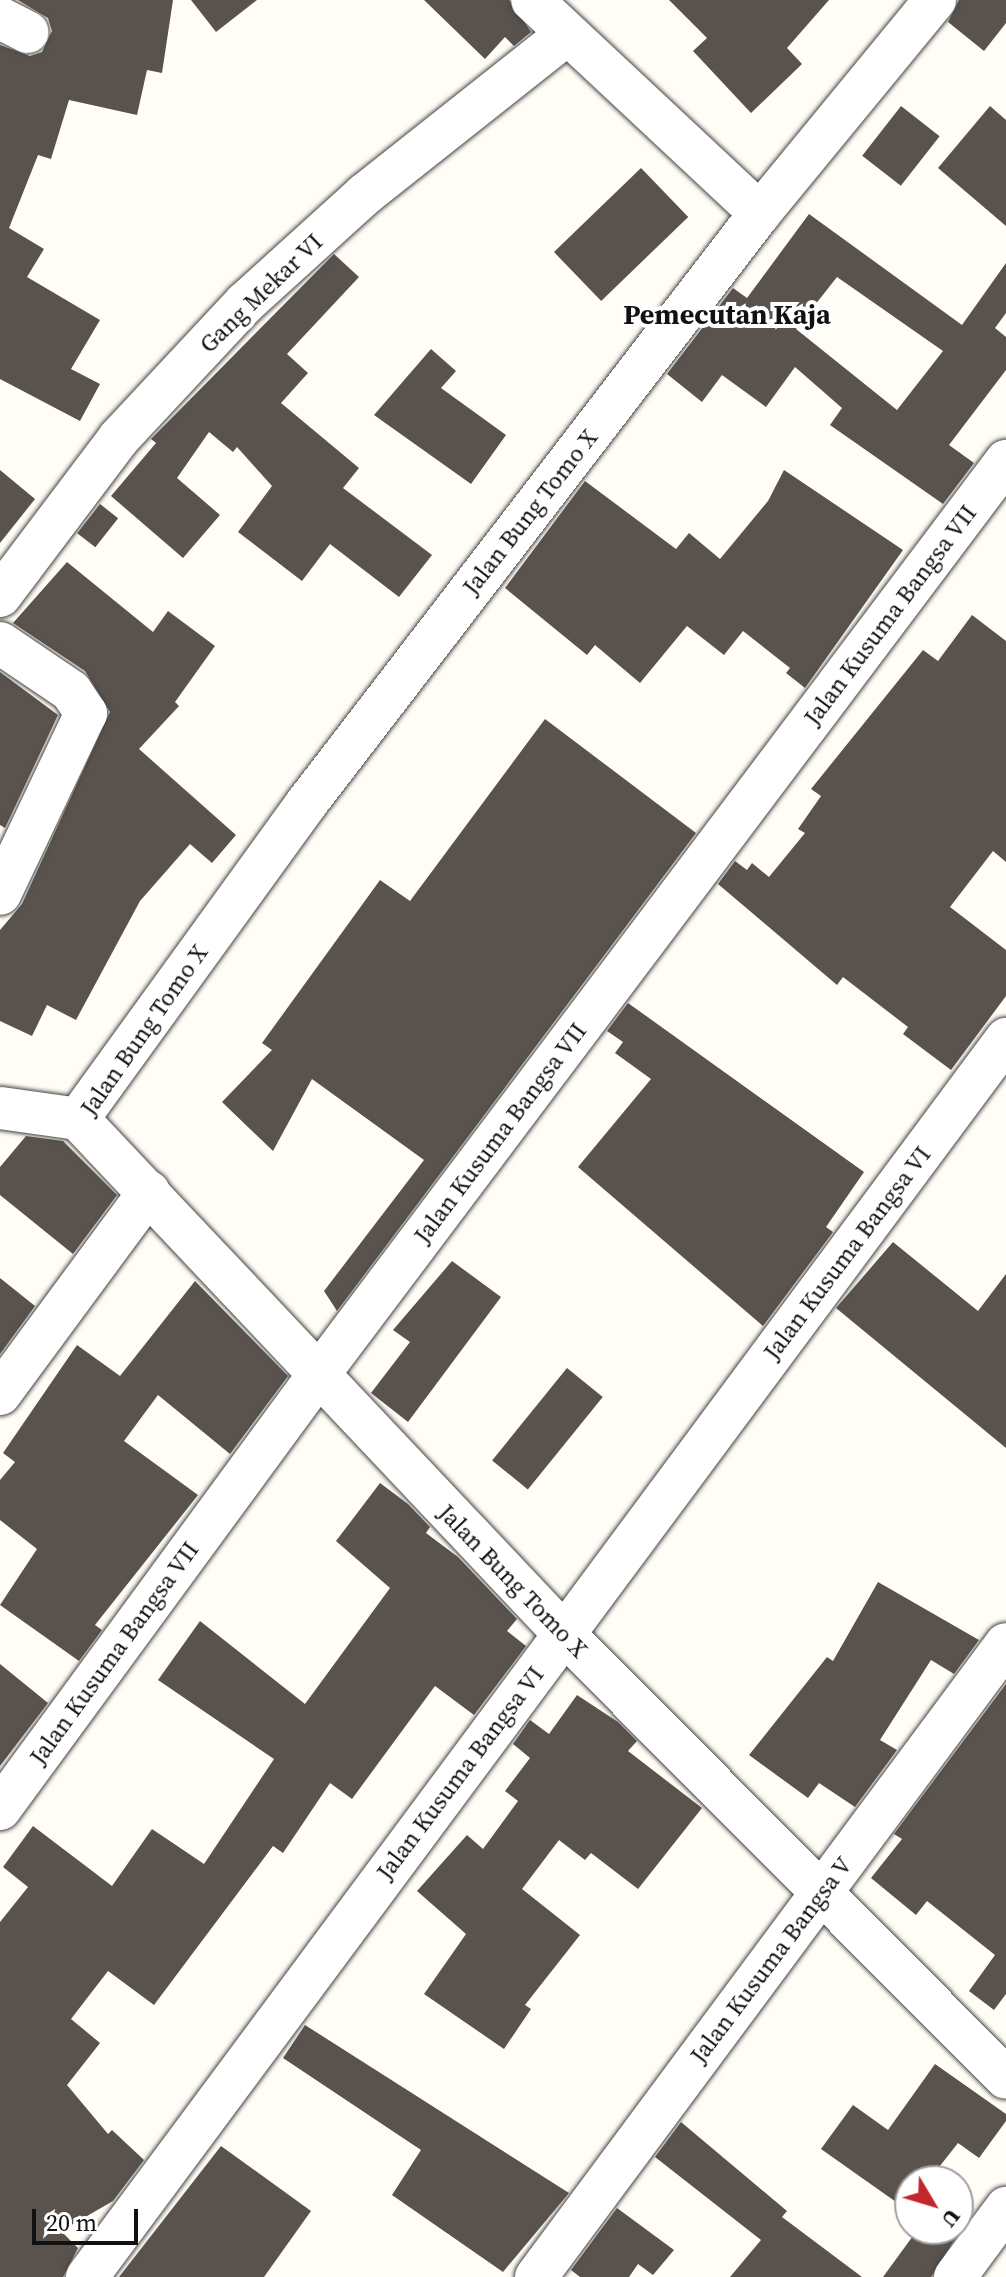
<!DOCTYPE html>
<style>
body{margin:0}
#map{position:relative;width:1006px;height:2277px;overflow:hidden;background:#fffdf5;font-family:"Source Serif 4",serif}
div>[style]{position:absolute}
.building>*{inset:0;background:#5a524d;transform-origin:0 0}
.roads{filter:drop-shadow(0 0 2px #444) drop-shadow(0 0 2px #444)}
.minor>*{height:42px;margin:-21px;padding:0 21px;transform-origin:21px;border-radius:21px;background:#fff}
span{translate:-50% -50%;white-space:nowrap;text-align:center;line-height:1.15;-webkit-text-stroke:8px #fff;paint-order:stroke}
.street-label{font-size:24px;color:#111}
.quarter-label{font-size:28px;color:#111;font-weight:700}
.north{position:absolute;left:894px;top:2165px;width:80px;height:80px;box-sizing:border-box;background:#fff;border:2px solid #a0a0a0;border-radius:50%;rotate:128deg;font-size:22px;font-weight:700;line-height:32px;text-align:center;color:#111}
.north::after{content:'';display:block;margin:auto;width:28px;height:36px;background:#c4262e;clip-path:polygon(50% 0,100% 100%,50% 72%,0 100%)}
.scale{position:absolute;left:32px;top:2209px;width:106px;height:36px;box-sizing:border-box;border:4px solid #111;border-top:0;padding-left:10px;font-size:24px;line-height:28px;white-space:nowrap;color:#111;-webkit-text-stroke:6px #fff;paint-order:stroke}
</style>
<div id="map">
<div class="building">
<i style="clip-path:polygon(18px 0,173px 0,162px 73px,147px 70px,137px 115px,69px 100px,51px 159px,38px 155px,9px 228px,44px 249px,27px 277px,100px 320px,71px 369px,100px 384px,80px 421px,0 379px,0 45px,30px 56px,42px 52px,52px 31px,48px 18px)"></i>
<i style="clip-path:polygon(191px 0,257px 0,216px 32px)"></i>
<i style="clip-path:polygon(424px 0,509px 0,531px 32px,514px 46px,505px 37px,485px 59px)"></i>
<i style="clip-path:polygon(669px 0,829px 0,787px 48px,802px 64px,751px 113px,693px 51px,707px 38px)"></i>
<i style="clip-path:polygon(959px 0,1006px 0,1006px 23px,984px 51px,948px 22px)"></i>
<i style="left:901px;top:106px;width:49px;height:63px;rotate:38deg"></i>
<i style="clip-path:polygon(990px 106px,1006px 120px,1006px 226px,938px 168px)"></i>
<i style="left:641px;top:168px;width:68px;height:121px;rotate:46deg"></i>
<i style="clip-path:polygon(evenodd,809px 214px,962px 325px,1006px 263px,1006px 313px,995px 328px,1006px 337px,1006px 370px,949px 445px,974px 463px,943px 504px,830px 425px,842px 408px,795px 367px,766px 407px,722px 375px,702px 402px,667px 374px,733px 288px,747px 298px,809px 214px,837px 277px,943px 351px,897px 410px,796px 329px,837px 277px)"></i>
<i style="clip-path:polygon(334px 254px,359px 277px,287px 354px,308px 373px,281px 403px,359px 468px,343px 488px,432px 555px,399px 597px,330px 544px,302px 581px,238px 532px,272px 486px,237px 447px,233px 452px,209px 432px,177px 478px,220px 515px,183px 558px,111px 496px,156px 443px,151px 439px)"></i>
<i style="clip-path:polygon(431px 349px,456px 371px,441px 388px,506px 435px,471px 484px,374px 415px)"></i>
<i style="clip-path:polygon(0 470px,35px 499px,0 543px)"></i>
<i style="clip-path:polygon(784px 470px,903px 550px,805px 688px,786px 673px,790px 668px,743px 631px,724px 655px,687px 626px,640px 683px,595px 645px,587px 655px,505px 588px,585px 481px,676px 549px,689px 533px,720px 559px,768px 501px)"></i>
<i style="left:100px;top:504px;width:23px;height:37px;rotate:38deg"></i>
<i style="clip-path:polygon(67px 562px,153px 632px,168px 611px,215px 646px,175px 702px,179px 706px,139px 749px,236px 835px,212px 863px,190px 844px,140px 901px,76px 1020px,47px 1005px,32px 1036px,0 1021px,0 930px,22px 904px,110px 712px,85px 671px,13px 623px)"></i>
<i style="clip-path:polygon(972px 615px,1006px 641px,1006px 862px,993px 851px,950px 907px,1006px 950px,1006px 996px,951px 1070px,903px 1034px,908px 1027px,843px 977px,837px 985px,718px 884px,735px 861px,747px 870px,752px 863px,769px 877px,805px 833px,798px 829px,821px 796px,811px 789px,923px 650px,938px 661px)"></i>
<i style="clip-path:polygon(0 672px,58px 715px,5px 828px,0 825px)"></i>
<i style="clip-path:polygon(545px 719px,696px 833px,337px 1311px,324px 1291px,424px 1160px,312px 1079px,273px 1151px,222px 1102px,272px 1050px,262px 1043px,380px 880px,410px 901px)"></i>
<i style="clip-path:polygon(628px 1003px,864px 1172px,826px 1227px,833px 1232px,763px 1326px,578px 1167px,651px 1079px,615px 1053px,623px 1042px,607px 1031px)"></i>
<i style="clip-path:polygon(26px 1136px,63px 1141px,117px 1195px,73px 1254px,0 1195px,0 1167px)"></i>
<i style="clip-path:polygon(893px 1242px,978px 1311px,1006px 1274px,1006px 1448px,836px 1308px)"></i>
<i style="clip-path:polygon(452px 1261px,501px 1297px,408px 1422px,371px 1393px,410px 1342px,393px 1330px)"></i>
<i style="clip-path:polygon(0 1278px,35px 1306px,0 1354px)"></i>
<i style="clip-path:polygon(195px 1281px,288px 1376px,230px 1454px,158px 1395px,124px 1441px,198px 1495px,95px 1625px,102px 1630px,79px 1661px,0 1605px,37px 1549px,0 1520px,0 1480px,15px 1462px,3px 1453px,77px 1345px,120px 1376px)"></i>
<i style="left:567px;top:1368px;width:46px;height:119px;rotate:39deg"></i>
<i style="clip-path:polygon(380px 1483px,408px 1504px,430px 1527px,426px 1533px,458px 1557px,517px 1619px,507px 1631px,526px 1646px,474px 1715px,435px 1686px,352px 1799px,330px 1783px,283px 1853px,273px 1846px,154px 2005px,108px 1971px,71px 2019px,100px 2043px,67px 2085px,108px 2134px,112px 2130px,144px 2160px,113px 2201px,61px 2231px,78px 2248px,63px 2277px,0 2277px,0 1922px,28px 1887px,3px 1867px,33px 1826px,112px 1886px,152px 1829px,204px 1864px,274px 1759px,158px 1680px,200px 1621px,305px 1704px,390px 1588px,336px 1541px)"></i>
<i style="clip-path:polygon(878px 1582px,979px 1640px,954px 1674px,931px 1660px,880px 1740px,897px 1750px,855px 1807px,819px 1783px,808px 1798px,749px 1755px,827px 1657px,833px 1661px)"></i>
<i style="clip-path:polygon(0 1664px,48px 1703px,0 1766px)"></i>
<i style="clip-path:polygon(1006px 1684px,1006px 1994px,994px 2010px,969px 1991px,995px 1955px,927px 1901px,916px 1915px,871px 1878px,902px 1839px,894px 1834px)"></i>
<i style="clip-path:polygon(577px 1695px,618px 1722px,637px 1741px,628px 1751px,702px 1808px,638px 1889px,591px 1853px,585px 1860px,559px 1840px,522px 1889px,580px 1935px,525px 2005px,531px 2009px,504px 2049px,424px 1994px,466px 1934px,417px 1891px,467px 1835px,483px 1849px,518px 1801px,505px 1791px,530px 1758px,513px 1744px,530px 1720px,549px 1734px)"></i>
<i style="clip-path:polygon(305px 2025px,569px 2193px,503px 2272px,392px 2195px,421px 2150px,283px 2058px)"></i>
<i style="clip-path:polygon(935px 2064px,1006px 2114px,1006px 2121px,979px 2158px,958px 2143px,928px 2181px,910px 2181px,906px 2209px,821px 2149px,853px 2105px,888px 2130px)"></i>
<i style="clip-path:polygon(681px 2122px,787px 2211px,782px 2217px,862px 2277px,730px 2277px,761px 2240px,655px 2157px)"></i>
<i style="clip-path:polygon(221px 2146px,311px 2211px,264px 2277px,119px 2277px)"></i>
<i style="clip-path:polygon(617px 2208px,674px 2250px,653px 2275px,638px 2264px,629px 2277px,580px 2277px,571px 2270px)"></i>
<i style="clip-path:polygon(918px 2229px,961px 2229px,931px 2277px,883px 2277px)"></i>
</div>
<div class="roads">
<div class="minor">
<i style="left:532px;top:0;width:312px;rotate:43.1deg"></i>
<i style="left:0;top:18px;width:31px;rotate:27deg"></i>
<i style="left:0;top:596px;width:198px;rotate:-53deg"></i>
<i style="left:119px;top:438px;width:185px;rotate:-47deg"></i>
<i style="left:245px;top:303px;width:161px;rotate:-42.2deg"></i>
<i style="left:364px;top:195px;width:258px;rotate:-38.4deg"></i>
<i style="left:0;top:643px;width:86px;rotate:34.1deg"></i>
<i style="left:71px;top:691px;width:27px;rotate:56deg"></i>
<i style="left:86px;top:713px;width:200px;rotate:115.4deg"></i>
<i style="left:0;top:1108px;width:79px;rotate:8deg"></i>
<i style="left:78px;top:1119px;width:389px;rotate:-54.1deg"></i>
<i style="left:306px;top:804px;width:745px;rotate:-52.47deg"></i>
<i style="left:760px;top:213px;width:276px;rotate:-50.6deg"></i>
<i style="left:78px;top:1119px;width:708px;rotate:46.66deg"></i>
<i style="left:564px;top:1634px;width:626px;rotate:45.13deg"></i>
<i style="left:0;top:1394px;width:251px;rotate:-53.6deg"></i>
<i style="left:0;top:1809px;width:534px;rotate:-53.75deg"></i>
<i style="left:316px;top:1378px;width:1148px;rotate:-53.04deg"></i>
<i style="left:87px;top:2277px;width:1542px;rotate:-53.41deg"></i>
<i style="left:536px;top:2277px;width:788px;rotate:-53.41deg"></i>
<i style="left:955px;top:2277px;width:86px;rotate:-53.5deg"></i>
</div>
</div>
<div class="street-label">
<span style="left:261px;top:293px;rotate:-44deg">Gang Mekar VI</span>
<span style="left:530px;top:512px;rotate:-52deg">Jalan Bung Tomo X</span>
<span style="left:890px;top:615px;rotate:-53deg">Jalan Kusuma Bangsa VII</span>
<span style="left:144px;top:1030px;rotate:-55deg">Jalan Bung Tomo X</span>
<span style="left:500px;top:1133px;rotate:-53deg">Jalan Kusuma Bangsa VII</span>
<span style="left:847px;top:1253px;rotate:-53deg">Jalan Kusuma Bangsa VI</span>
<span style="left:513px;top:1581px;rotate:46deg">Jalan Bung Tomo X</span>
<span style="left:114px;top:1653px;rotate:-54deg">Jalan Kusuma Bangsa VII</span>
<span style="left:460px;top:1773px;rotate:-53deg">Jalan Kusuma Bangsa VI</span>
<span style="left:771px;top:1960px;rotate:-53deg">Jalan Kusuma Bangsa V</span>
</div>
<div class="quarter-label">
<span style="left:727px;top:314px">Pemecutan Kaja</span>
</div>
<div class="north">U</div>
<div class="scale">20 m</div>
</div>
